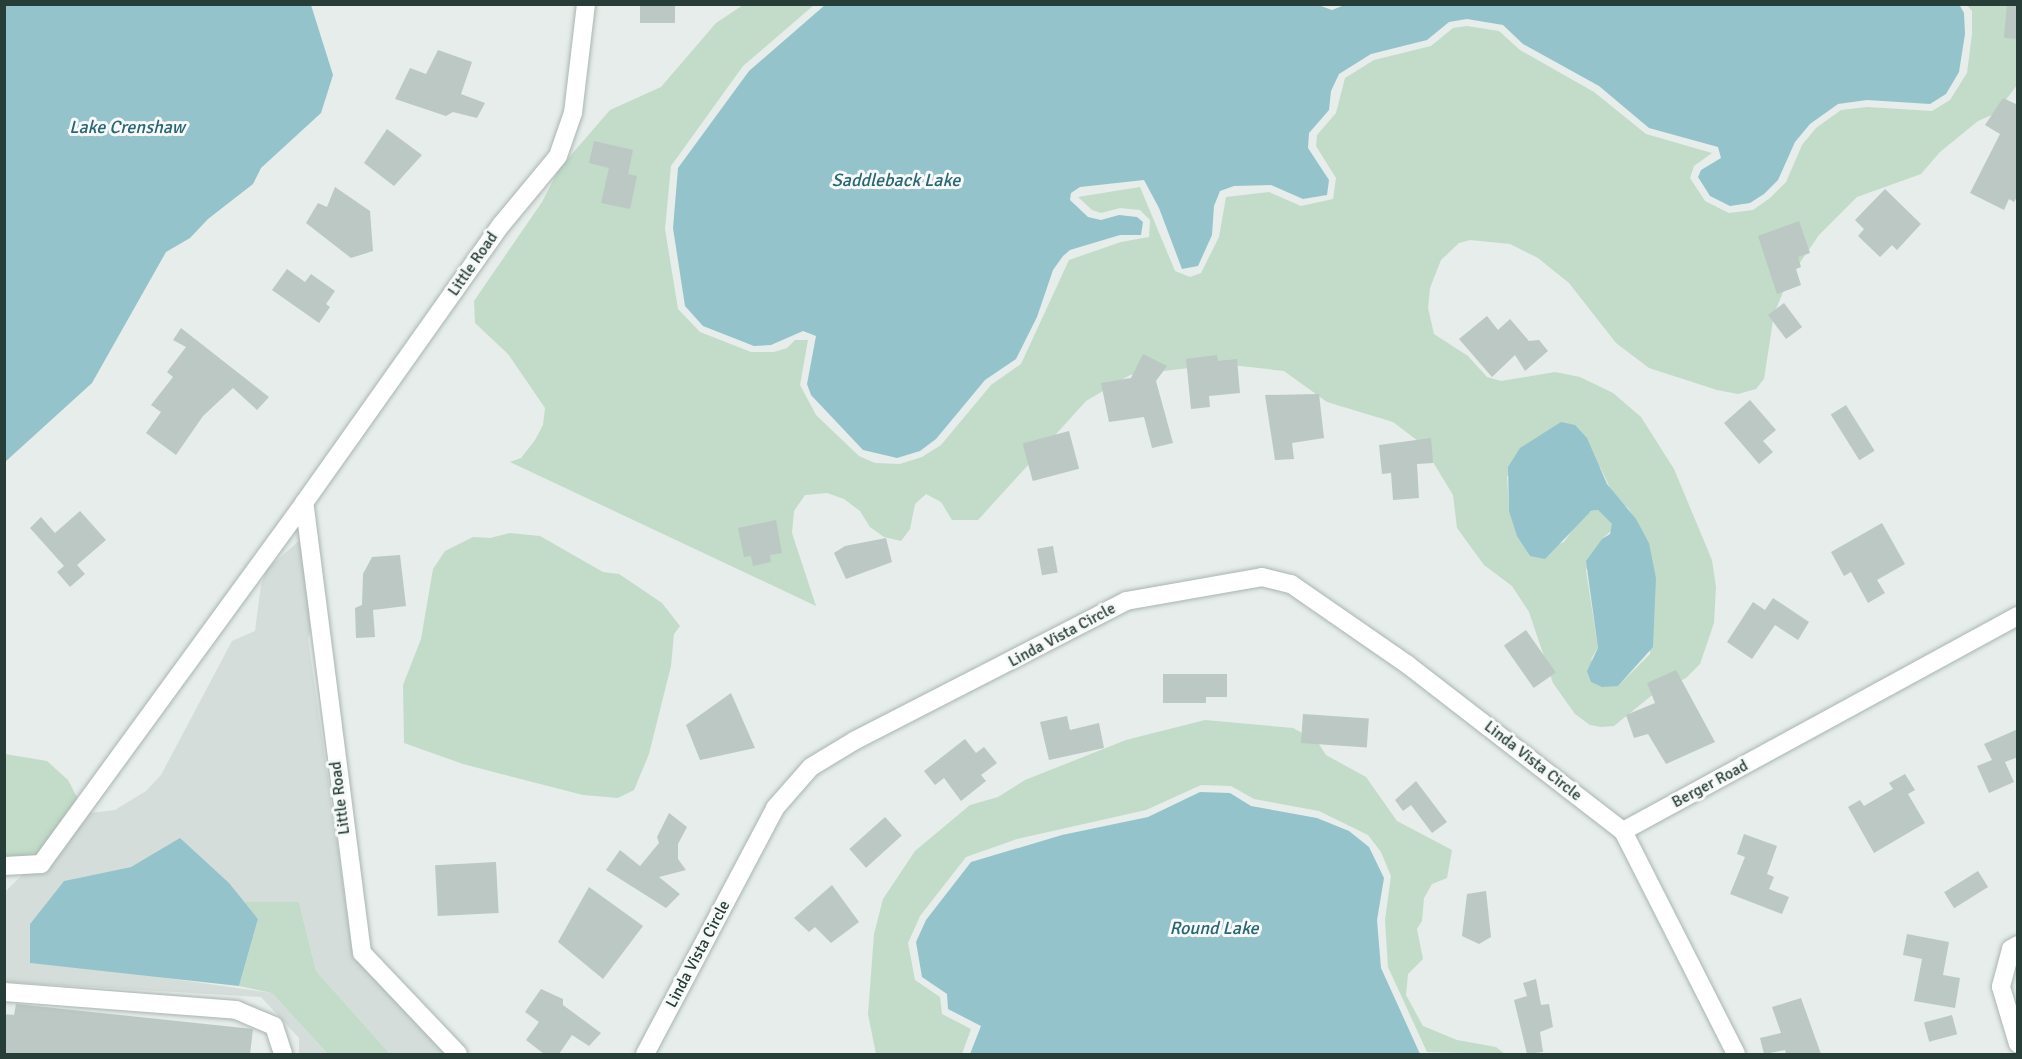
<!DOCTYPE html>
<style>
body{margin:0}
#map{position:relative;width:2022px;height:1059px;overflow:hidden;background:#e6edea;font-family:Signika,sans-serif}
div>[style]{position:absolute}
.built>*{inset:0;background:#d4ddd9}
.green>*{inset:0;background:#c2dcc9}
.water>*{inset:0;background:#95c3cc}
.building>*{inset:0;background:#bcc8c3;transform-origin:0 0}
.roads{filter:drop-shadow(0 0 2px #a9b5b1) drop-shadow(0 0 2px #a9b5b1)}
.minor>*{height:18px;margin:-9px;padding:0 9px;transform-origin:9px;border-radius:9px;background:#fff}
span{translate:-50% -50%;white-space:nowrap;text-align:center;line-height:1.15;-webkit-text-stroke:6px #f7faf8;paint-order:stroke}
.street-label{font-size:16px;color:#273e38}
.water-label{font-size:18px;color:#276674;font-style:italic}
.frame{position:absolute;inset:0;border:6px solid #273e38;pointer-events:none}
</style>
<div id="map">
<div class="built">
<i style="clip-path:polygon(300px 540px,311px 629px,308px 639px,353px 954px,446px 1054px,390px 1054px,316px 971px,299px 902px,244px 902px,180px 839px,131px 867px,64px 881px,30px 924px,30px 963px,131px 973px,272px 993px,328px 1054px,299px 1054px,299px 1038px,261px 997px,5px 982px,5px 892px,24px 873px,49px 869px,90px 813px,115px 810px,146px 791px,161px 775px,232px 641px,255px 631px,261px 585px,267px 569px)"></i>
</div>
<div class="green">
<i style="clip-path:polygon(evenodd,743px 5px,814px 5px,743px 66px,671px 166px,665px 229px,678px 309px,700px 332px,751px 352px,774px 352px,787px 348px,795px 340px,808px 340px,800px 385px,816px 415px,859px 456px,875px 463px,900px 464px,922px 457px,941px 445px,991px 385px,1021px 364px,1069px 260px,1121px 242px,1149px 237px,1150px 220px,1140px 210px,1120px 208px,1101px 213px,1092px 210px,1078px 197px,1140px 187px,1175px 271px,1190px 277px,1201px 273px,1219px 237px,1226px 197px,1269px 192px,1301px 206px,1333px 199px,1336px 178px,1316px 146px,1317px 135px,1336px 113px,1345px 78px,1374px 60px,1431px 46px,1453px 28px,1467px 26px,1499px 31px,1520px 50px,1594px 92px,1646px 134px,1712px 153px,1694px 166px,1690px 178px,1705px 201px,1729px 213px,1753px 210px,1770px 198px,1786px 182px,1802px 145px,1816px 128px,1841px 110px,1867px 107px,1932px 111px,1950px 100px,1967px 73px,1972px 34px,1972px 11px,1967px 5px,2011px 5px,2017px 30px,2017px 85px,1996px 113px,1978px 121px,1940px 152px,1921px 174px,1857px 197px,1819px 235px,1788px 280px,1774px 314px,1764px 379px,1756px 389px,1738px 394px,1717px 390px,1649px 368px,1616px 343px,1569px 283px,1538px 258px,1510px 244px,1470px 240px,1459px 243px,1441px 260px,1430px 288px,1428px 308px,1434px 334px,1468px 356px,1487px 377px,1501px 381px,1555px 372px,1580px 377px,1613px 393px,1641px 417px,1674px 469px,1712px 560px,1716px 587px,1714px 623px,1700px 664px,1686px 678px,1651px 696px,1614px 726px,1601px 727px,1590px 725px,1575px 714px,1553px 683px,1529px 612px,1512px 586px,1484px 565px,1457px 528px,1453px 495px,1422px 444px,1393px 422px,1327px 402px,1284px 371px,1223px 364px,1130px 375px,1086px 401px,978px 520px,952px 520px,941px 502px,926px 494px,915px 504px,910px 529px,901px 541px,884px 537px,870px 527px,860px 511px,844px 499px,827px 493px,805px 495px,794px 511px,792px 533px,816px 606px,510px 462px,521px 458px,535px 440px,543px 425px,545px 408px,508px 354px,475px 323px,474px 301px,542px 202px,559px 169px,610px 110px,661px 87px,716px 23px,743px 5px,1600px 467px,1615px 498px,1628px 508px,1649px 543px,1650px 654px,1618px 686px,1591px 659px,1598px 648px,1586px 570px,1602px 539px,1613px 529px,1612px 524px,1598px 510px,1592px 511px,1582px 516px,1564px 542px,1530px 556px,1509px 511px,1507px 476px,1600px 467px)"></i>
<i style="clip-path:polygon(510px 533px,540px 536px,603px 572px,619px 574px,662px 603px,680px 626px,674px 634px,671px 666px,649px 754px,634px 790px,618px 798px,583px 795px,463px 764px,404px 743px,403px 685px,421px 639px,433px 569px,445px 551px,473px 537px,490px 538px)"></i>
<i style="clip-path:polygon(1205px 720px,1293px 728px,1317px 741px,1326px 755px,1366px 777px,1397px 821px,1452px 850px,1447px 878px,1432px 884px,1424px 898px,1422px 921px,1417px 929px,1423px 959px,1408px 974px,1406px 995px,1423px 1026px,1457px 1040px,1496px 1047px,1505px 1054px,1427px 1052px,1388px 967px,1385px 920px,1391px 876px,1381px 852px,1368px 835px,1319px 811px,1254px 799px,1231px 786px,1201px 785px,1146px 810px,1017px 839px,966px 857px,920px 916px,908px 943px,915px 980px,940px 997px,942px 1014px,971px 1029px,962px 1054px,876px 1054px,868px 1014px,874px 934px,883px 899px,915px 851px,970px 805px,998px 797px,1025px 780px,1126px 740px)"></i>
<i style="clip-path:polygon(5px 754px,47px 761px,68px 780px,78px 799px,36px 856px,5px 858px)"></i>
<i style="clip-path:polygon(244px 902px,299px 902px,316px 971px,390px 1054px,328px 1054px,272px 993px,239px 986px,258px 919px)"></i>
</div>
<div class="water">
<i style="clip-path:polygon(5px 4px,311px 5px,333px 75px,321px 113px,261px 168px,253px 184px,208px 219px,190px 238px,166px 252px,92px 383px,5px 462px)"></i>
<i style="clip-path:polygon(1318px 5px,1332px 10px,1347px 4px,1959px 4px,1964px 13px,1965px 34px,1959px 72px,1946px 94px,1930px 104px,1867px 100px,1838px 104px,1810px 124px,1795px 142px,1778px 180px,1764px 194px,1750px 203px,1730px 206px,1710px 196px,1698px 177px,1701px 170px,1721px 158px,1718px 147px,1649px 128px,1599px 86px,1523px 44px,1503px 25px,1467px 19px,1449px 22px,1427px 40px,1371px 54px,1339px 74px,1331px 91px,1329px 110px,1309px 133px,1308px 148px,1329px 180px,1327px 195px,1303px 199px,1271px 185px,1234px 186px,1220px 191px,1214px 206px,1212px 235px,1198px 266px,1182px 269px,1159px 208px,1144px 180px,1080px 187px,1071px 193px,1070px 200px,1088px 217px,1101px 220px,1119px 215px,1137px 217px,1143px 222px,1141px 235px,1120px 235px,1070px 250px,1063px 256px,1053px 270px,1037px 317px,1016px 359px,985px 380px,936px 439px,920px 451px,897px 458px,863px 450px,811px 395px,807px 384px,816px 336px,803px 331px,771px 345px,754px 346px,703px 326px,685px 306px,673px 228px,678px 168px,749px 71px,825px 5px)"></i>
<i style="clip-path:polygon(1561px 422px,1575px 425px,1587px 438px,1607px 484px,1636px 519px,1649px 543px,1656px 578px,1653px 647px,1618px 686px,1602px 687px,1591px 682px,1587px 671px,1598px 648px,1586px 561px,1602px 539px,1610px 534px,1612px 524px,1598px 510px,1591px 511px,1545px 559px,1530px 556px,1517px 536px,1509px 511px,1508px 467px,1520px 448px)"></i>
<i style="clip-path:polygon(1200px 792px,1230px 793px,1251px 806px,1317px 818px,1349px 831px,1369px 847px,1384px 878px,1377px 920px,1381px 968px,1420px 1054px,970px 1054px,981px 1026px,948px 1009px,947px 994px,922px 977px,916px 942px,926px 920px,971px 862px,1062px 835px,1148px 817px)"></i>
<i style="clip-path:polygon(180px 838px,229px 883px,258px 919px,239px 986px,30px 963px,30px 924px,64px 881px,131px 867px)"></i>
</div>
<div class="building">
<i style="left:640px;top:4px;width:35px;height:19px"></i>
<i style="clip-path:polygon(2007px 4px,2018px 4px,2018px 39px,2004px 38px)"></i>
<i style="clip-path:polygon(438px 50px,472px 62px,461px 94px,485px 103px,477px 118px,453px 112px,446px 116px,395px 99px,410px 68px,426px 74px)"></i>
<i style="clip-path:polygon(2003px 98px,2018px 105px,2018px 195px,2014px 202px,2009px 199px,2004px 210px,1970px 193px,2000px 134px,1985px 125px)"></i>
<i style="clip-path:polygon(387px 129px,422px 155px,394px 186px,364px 163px)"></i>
<i style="clip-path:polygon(594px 141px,633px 150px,628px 174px,637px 176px,630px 209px,601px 203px,609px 168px,589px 163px)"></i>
<i style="clip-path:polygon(335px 187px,370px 211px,373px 251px,351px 258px,306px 223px,318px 203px,327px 207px)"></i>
<i style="clip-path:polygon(1885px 189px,1921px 224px,1897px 250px,1892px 245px,1880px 257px,1858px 236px,1864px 229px,1855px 220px)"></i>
<i style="clip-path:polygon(1799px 221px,1810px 253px,1798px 257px,1801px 267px,1796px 269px,1801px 285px,1777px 294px,1758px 236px)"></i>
<i style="clip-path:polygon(287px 269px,305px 282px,311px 274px,335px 291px,326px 304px,330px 307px,319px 323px,272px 290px)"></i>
<i style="left:1784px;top:303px;width:30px;height:20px;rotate:53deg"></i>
<i style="clip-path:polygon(1487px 316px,1498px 330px,1510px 319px,1529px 341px,1539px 340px,1548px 351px,1525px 371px,1515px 355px,1492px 377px,1459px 339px)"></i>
<i style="clip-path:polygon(181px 328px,269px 397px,257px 410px,233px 388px,203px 416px,176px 455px,146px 433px,161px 412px,151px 405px,173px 377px,167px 372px,186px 347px,173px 340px)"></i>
<i style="clip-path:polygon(1143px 354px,1167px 366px,1156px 381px,1173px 443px,1152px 448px,1144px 417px,1109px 422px,1101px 383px,1131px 378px)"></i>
<i style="clip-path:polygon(1217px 355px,1218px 361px,1237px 359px,1240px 393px,1209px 396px,1210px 407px,1191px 409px,1186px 359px)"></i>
<i style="clip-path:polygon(1319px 394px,1324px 438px,1292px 443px,1294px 459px,1275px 460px,1265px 395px)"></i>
<i style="clip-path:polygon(1750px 400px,1776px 430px,1763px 441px,1773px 452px,1759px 464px,1724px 423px)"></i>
<i style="left:1846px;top:405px;width:54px;height:18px;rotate:58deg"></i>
<i style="left:1069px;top:431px;width:39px;height:48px;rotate:75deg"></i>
<i style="clip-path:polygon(1431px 438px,1433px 463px,1417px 464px,1419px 498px,1393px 500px,1391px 473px,1382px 474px,1379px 445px)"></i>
<i style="clip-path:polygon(80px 511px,106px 540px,77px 565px,85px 574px,70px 587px,57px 572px,64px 566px,30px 528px,41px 517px,55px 533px)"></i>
<i style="clip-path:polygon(776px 520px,782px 553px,770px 555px,771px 562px,753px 566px,751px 556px,744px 557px,738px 528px)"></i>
<i style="clip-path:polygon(1882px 523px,1905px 564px,1877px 580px,1885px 593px,1868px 603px,1851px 572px,1844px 576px,1831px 552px)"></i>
<i style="clip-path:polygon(886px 538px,892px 562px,846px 579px,834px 553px,845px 546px)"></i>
<i style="left:1053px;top:546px;width:27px;height:16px;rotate:80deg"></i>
<i style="clip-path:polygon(400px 555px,406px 606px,373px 610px,375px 637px,356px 638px,355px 608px,362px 605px,363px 574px,372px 557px)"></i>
<i style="clip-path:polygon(1773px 598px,1809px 622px,1798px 640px,1775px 625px,1752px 659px,1727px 642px,1753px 602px,1765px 610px)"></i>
<i style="left:1526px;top:630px;width:52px;height:27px;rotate:55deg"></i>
<i style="clip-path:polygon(1676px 670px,1715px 742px,1666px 764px,1648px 734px,1634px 738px,1626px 715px,1655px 703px,1647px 683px)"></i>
<i style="clip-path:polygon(1163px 674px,1227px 674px,1227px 697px,1206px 697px,1206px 703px,1163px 703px)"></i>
<i style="clip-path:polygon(731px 693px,755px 748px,700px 760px,686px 725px)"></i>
<i style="left:1303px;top:714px;width:66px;height:29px;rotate:4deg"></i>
<i style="clip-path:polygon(1067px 716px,1070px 730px,1099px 723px,1104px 748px,1049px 760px,1040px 722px)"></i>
<i style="clip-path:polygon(2018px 729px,2018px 757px,2005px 762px,2014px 782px,1989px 793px,1977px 766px,1992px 760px,1984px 744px)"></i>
<i style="clip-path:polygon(965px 739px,976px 753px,984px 747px,997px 763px,981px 775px,986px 781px,961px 801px,944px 778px,935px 785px,924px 771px)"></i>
<i style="clip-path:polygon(1905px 774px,1915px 790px,1908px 794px,1925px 823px,1874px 853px,1848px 807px,1860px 800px,1864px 806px,1893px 789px,1889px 783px)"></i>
<i style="clip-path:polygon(1416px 781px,1447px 822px,1432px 833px,1411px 805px,1403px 811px,1395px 800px)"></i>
<i style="clip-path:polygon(669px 813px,687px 827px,678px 844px,678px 859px,686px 870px,659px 877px,680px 894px,666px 908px,606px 870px,620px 850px,640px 866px,659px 843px,657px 837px)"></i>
<i style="left:885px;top:817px;width:25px;height:48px;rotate:48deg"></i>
<i style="clip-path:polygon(1744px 834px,1777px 846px,1767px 874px,1774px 877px,1769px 889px,1789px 897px,1782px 914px,1730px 894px,1745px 857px,1737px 854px)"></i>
<i style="left:496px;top:862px;width:51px;height:61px;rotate:87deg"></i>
<i style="left:1978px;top:871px;width:19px;height:40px;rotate:58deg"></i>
<i style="clip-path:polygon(832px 885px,859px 922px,831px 943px,815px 927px,809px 932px,794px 918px)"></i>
<i style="clip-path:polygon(589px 887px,643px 926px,603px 979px,558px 942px)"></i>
<i style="clip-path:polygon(1486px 891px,1491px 937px,1479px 944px,1462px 936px,1467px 894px)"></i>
<i style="clip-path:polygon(1907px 934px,1949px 942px,1943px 975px,1960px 978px,1955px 1008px,1914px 1001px,1922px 959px,1903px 955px)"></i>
<i style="clip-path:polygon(1536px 979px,1541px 1005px,1549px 1004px,1553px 1027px,1540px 1032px,1543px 1052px,1527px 1054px,1514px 1000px,1527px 996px,1523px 983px)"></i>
<i style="clip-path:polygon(541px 989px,563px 999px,563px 1005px,601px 1033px,589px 1046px,572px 1035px,559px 1054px,544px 1054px,526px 1040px,539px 1022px,525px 1012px)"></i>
<i style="clip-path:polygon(1801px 998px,1821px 1054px,1786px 1054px,1785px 1050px,1764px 1054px,1760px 1038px,1781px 1033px,1772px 1007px)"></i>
<i style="clip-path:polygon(16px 1004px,253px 1029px,250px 1054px,4px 1054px,4px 1014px,14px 1015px)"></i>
<i style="left:1952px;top:1015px;width:20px;height:29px;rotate:75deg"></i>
</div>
<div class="roads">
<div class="minor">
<i style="left:1623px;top:831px;width:450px;rotate:-28.6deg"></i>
<i style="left:4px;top:866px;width:37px;rotate:-3deg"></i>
<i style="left:41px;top:864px;width:447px;rotate:-53.9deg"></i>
<i style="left:2018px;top:945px;width:8px;rotate:150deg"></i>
<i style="left:2011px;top:949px;width:39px;rotate:105deg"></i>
<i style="left:2001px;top:987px;width:59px;rotate:73.4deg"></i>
<i style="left:4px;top:992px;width:233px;rotate:4.4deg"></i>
<i style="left:236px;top:1010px;width:41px;rotate:22.8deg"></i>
<i style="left:274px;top:1026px;width:29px;rotate:72deg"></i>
<i style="left:458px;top:1054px;width:139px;rotate:-133.5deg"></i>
<i style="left:362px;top:953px;width:454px;rotate:-97.3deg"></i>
<i style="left:304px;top:503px;width:341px;rotate:-54.7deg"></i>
<i style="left:501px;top:225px;width:89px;rotate:-50.4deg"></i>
<i style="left:558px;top:156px;width:46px;rotate:-70.8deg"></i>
<i style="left:573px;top:113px;width:110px;rotate:-83.2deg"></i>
<i style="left:645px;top:1054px;width:278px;rotate:-62.1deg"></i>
<i style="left:775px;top:808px;width:55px;rotate:-48.7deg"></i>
<i style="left:811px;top:767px;width:50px;rotate:-31.2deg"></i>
<i style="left:854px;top:741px;width:306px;rotate:-27.2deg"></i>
<i style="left:1126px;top:601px;width:138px;rotate:-10deg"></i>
<i style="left:1262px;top:577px;width:30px;rotate:14deg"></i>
<i style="left:1291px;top:584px;width:142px;rotate:34.7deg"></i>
<i style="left:1408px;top:665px;width:272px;rotate:37.7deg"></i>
<i style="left:1623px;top:831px;width:250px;rotate:63.1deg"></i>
</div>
</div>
<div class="street-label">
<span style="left:473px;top:264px;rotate:-55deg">Little Road</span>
<span style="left:1062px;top:635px;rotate:-28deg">Linda Vista Circle</span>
<span style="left:1533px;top:761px;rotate:38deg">Linda Vista Circle</span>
<span style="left:1710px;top:784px;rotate:-28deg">Berger Road</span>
<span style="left:340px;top:798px;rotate:-97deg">Little Road</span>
<span style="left:698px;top:954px;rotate:-62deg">Linda Vista Circle</span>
</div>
<div class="water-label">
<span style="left:127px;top:127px">Lake Crenshaw</span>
<span style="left:896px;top:180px">Saddleback Lake</span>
<span style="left:1214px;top:928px">Round Lake</span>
</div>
<div class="frame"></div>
</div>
